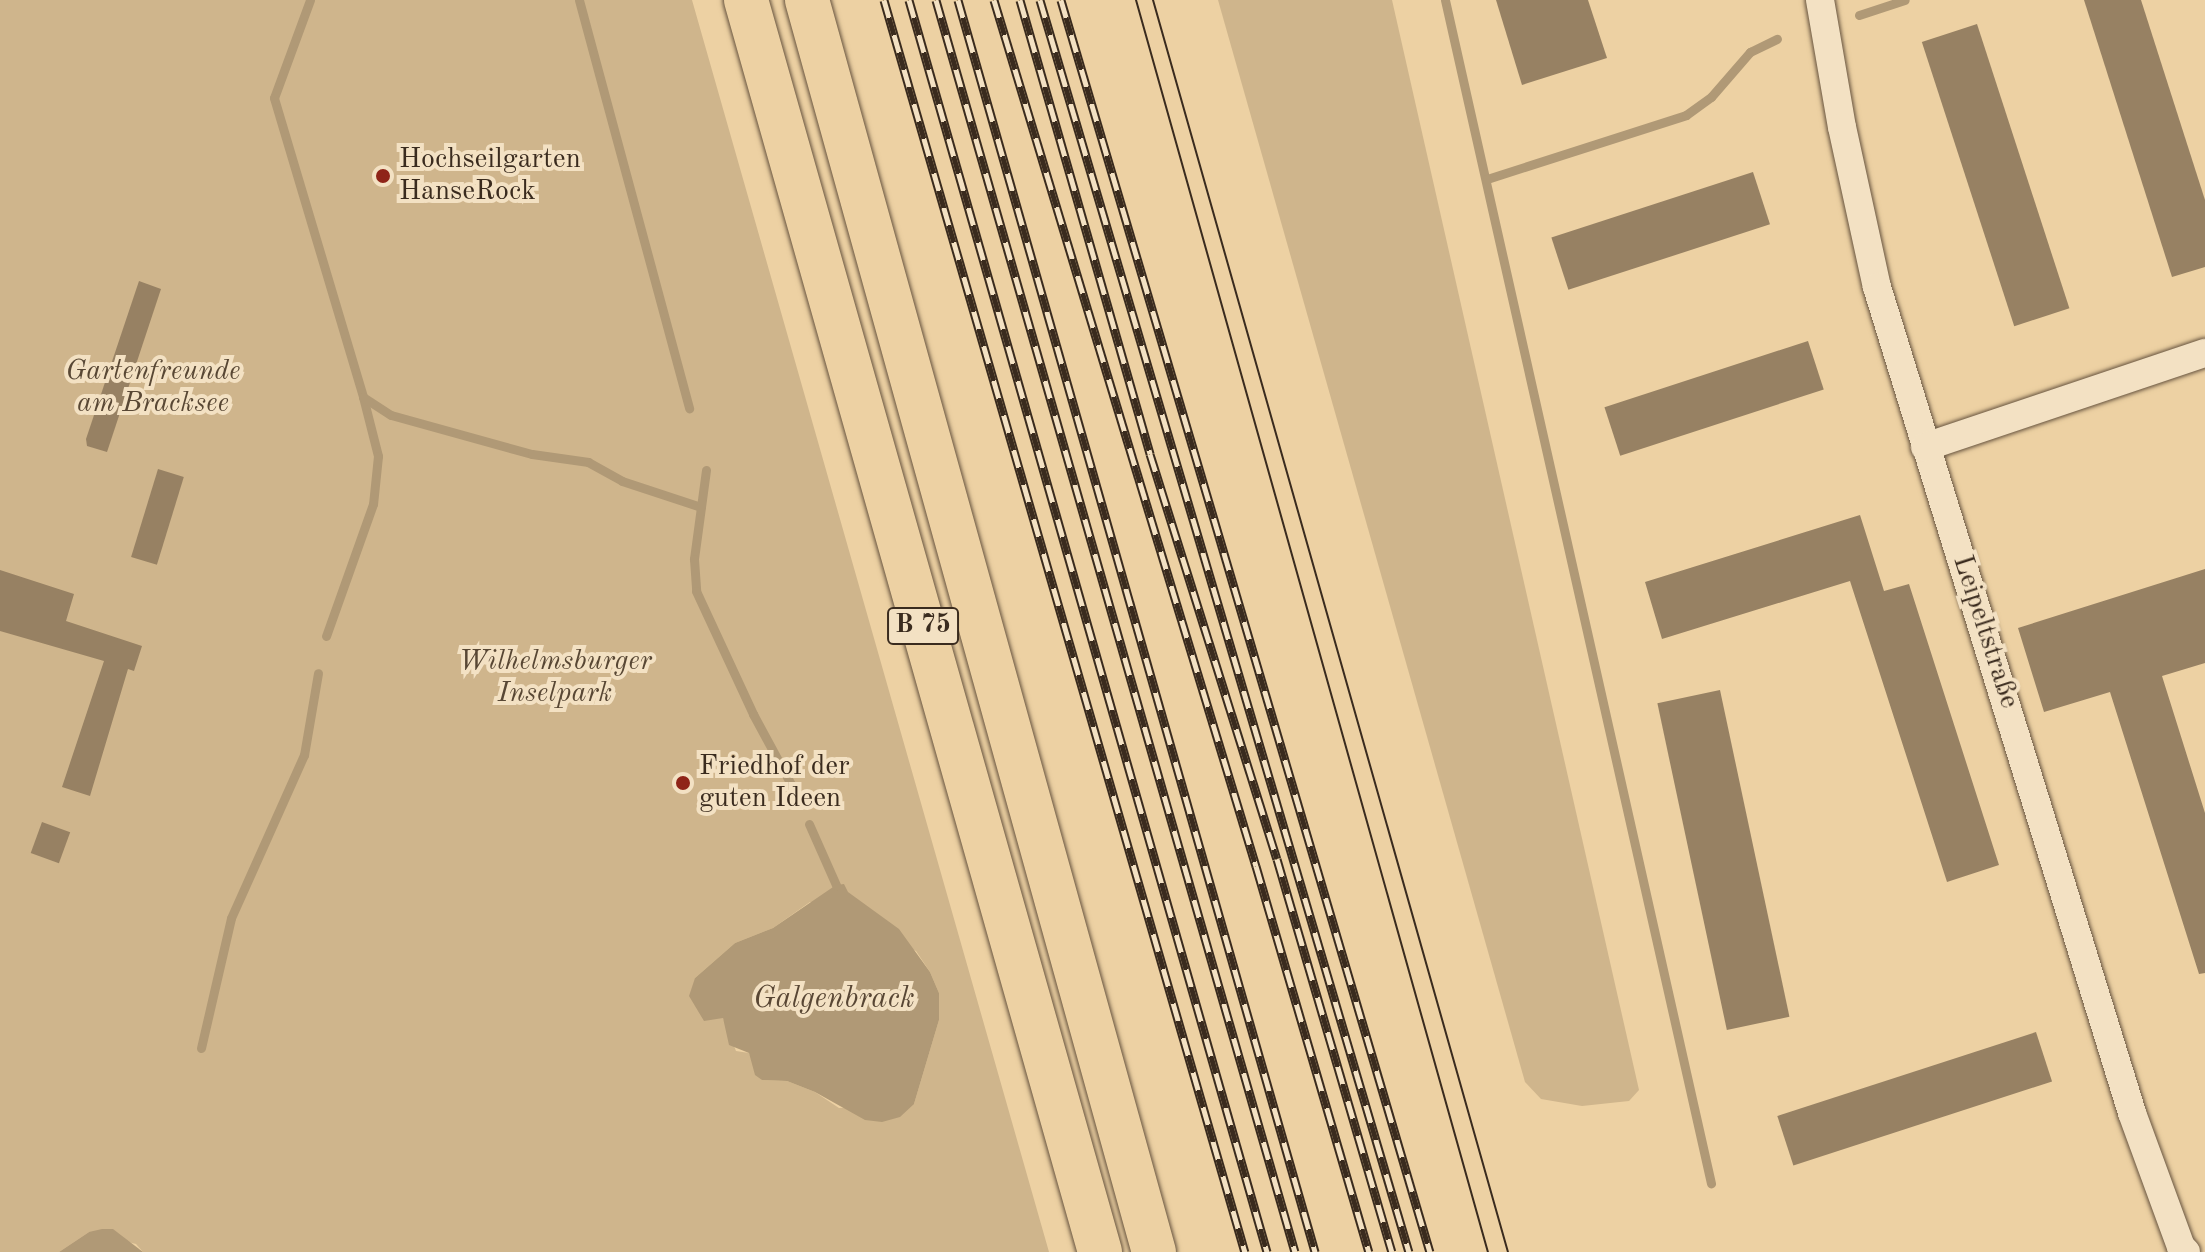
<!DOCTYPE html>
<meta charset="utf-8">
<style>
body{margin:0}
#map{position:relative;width:2205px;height:1252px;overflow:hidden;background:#edd1a3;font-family:"Old Standard TT",serif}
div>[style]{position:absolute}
.green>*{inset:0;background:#cfb58c}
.water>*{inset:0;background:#b09976}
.stream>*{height:9px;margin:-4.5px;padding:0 4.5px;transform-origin:4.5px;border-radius:4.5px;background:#b09976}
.building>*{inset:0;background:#978163;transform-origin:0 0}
.roads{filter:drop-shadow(0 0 2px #67543f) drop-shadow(0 0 2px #67543f)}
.street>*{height:28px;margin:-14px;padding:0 14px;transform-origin:14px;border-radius:14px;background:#f3e1c3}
.highway>*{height:44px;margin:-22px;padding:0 22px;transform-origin:22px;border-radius:22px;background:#edd1a3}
.tram>*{height:2px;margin:-1px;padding:0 1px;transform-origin:1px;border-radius:1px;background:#3a2b1e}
.rail>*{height:9px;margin-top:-4.5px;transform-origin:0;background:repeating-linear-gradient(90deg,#f3e1c3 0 18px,#3a2b1e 0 36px);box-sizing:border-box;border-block:2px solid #3a2b1e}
.dots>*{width:22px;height:22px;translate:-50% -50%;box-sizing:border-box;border:4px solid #f3e1c3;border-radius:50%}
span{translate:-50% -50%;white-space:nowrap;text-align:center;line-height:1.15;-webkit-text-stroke:8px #f3e1c3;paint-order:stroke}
.shield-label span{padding:2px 6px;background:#f3e1c3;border:2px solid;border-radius:6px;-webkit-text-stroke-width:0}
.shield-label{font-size:26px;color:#3a2b1e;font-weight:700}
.poi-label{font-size:28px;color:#3a2b1e}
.left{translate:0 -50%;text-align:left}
.park-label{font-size:28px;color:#584734;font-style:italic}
.street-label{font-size:28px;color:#3a2b1e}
.water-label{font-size:30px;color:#584634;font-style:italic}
</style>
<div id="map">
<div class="green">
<i style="clip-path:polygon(evenodd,0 0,692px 0,1049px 1252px,143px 1252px,136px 1244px,89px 1232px,59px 1252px,0 1252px,0 0,810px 902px,916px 951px,930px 972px,939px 993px,939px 1020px,914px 1104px,839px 1108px,815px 1092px,787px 1081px,762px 1080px,749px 1053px,736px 1051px,723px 1018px,717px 1017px,695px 978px,735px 943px,773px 928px,810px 902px)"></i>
<i style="clip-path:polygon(1218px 0,1392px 0,1639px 1090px,1629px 1101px,1582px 1106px,1541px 1099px,1525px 1082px)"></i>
</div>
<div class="water">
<i style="clip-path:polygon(844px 884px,848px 892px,899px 929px,930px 972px,939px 993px,939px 1020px,914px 1104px,900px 1117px,882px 1122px,865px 1120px,815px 1092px,787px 1081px,762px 1080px,755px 1075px,749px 1053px,729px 1045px,723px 1018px,704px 1021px,689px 996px,695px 978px,735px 943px,773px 928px,836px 885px)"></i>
<i style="clip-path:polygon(102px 1229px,113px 1229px,143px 1252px,59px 1252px,89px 1232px)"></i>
</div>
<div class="stream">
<i style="left:310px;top:0;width:104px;rotate:110.2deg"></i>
<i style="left:274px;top:98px;width:312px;rotate:73.4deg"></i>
<i style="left:363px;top:397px;width:61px;rotate:75.7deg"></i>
<i style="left:378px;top:456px;width:48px;rotate:95.9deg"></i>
<i style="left:373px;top:504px;width:140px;rotate:109.6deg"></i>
<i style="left:579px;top:0;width:423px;rotate:74.9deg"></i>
<i style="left:1445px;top:0;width:1213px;rotate:77.33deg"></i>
<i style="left:1859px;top:15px;width:48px;rotate:-18.1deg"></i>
<i style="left:1487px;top:179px;width:209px;rotate:-17.8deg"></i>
<i style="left:1686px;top:115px;width:31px;rotate:-36deg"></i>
<i style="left:1711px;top:97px;width:60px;rotate:-49.1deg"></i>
<i style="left:1750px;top:52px;width:30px;rotate:-26deg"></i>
<i style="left:363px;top:397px;width:33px;rotate:33deg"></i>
<i style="left:391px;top:415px;width:146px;rotate:15.5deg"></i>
<i style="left:532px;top:454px;width:57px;rotate:8.1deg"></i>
<i style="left:588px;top:462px;width:39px;rotate:29deg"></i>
<i style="left:622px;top:481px;width:83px;rotate:18.2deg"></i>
<i style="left:706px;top:470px;width:90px;rotate:97.7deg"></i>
<i style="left:694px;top:559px;width:32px;rotate:86deg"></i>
<i style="left:696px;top:591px;width:136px;rotate:65.1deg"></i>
<i style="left:753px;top:714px;width:84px;rotate:61.6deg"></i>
<i style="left:809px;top:824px;width:67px;rotate:66.1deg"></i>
<i style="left:201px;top:1048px;width:133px;rotate:-77deg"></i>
<i style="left:231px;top:918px;width:179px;rotate:-65.9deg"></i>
<i style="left:304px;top:755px;width:83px;rotate:-80.3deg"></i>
</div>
<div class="building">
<i style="clip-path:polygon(1496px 0,1588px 0,1607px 58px,1522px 85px)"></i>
<i style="clip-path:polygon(2084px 0,2141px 0,2205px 200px,2205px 267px,2172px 277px)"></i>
<i style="left:1977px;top:24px;width:299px;height:58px;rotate:72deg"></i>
<i style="left:1753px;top:172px;width:55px;height:212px;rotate:72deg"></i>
<i style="clip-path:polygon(139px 281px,161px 289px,107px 452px,87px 446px,86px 439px)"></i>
<i style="left:1808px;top:341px;width:51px;height:214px;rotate:72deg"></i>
<i style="left:158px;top:469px;width:27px;height:92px;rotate:17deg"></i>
<i style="clip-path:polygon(1860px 515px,1884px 591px,1909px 584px,1999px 865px,1947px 882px,1850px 581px,1662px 639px,1645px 582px)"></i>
<i style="clip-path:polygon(2205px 569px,2205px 663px,2162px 676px,2205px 813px,2205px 973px,2199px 974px,2110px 692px,2044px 712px,2018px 628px)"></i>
<i style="clip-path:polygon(0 570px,74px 594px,66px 621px,142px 646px,134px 671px,128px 669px,90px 796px,62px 787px,104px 661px,0 631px)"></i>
<i style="left:1720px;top:690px;width:334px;height:64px;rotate:78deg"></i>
<i style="left:42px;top:822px;width:30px;height:33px;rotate:20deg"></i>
<i style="left:2036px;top:1032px;width:52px;height:272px;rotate:72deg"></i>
</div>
<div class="roads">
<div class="street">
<i style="left:1820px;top:0;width:129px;rotate:80.2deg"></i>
<i style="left:1842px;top:127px;width:164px;rotate:77.7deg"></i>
<i style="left:1877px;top:287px;width:864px;rotate:72.84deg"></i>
<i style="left:2132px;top:1113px;width:143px;rotate:69.9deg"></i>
<i style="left:2181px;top:1247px;width:7px;rotate:45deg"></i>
<i style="left:1925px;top:447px;width:295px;rotate:-18.6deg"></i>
</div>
<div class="highway">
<i style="left:746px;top:0;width:1301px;rotate:74.21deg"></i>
<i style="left:807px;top:0;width:1299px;rotate:74.51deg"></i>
</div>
</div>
<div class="tram">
<i style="left:1136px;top:0;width:1301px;rotate:74.3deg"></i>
<i style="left:1153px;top:0;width:1301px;rotate:74.17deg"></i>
</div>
<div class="rail">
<i style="left:884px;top:0;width:1303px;rotate:73.92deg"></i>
<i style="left:909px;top:0;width:1302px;rotate:74.04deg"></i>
<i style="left:936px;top:0;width:1302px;rotate:74deg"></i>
<i style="left:958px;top:0;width:1302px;rotate:74.08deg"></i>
<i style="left:994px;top:0;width:905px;rotate:73.17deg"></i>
<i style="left:1256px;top:866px;width:402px;rotate:73.7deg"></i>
<i style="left:1020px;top:0;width:472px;rotate:74deg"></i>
<i style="left:1150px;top:454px;width:424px;rotate:72.6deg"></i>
<i style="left:1277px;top:859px;width:409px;rotate:73.7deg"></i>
<i style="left:1040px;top:0;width:1305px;rotate:73.58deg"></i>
<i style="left:1061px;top:0;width:1305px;rotate:73.58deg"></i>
</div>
<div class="dots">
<i style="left:383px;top:176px;background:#8f2418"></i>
<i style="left:683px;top:783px;background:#8f2418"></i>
</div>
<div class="shield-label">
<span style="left:923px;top:626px">B 75</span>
</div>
<div class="poi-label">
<span class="left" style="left:399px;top:176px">Hochseilgarten<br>HanseRock</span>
<span class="left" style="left:699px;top:783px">Friedhof der<br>guten Ideen</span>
</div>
<div class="park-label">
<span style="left:153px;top:388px">Gartenfreunde<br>am Bracksee</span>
<span style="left:555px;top:678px">Wilhelmsburger<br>Inselpark</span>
</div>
<div class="street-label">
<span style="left:1985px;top:632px;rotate:72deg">Leipeltstraße</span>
</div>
<div class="water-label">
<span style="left:834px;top:999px">Galgenbrack</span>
</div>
</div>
